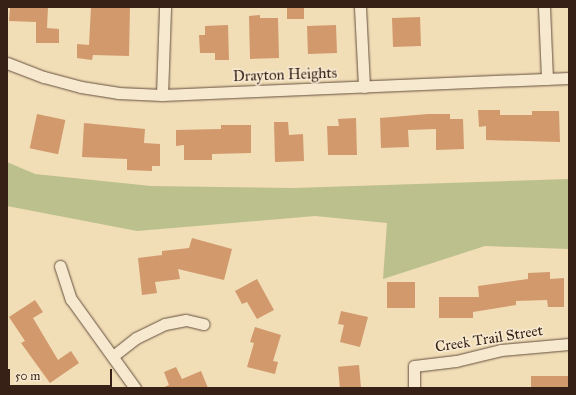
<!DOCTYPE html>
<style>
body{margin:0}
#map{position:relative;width:576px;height:395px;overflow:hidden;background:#f1ddb6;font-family:"IM FELL Great Primer",serif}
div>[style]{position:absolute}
.green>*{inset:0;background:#bcc08c}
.building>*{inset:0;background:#d2996d;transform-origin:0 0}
.roads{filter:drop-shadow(0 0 1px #66503f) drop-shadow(0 0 1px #66503f)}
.minor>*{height:11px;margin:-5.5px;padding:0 5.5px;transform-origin:5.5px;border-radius:5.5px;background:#f6e9d0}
span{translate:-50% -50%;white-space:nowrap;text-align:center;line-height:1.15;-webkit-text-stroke:3.5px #f6e9d0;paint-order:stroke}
.street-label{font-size:15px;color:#372117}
.frame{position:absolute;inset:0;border:8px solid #372117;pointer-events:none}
.scale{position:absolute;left:8px;top:369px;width:104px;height:18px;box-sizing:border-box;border:2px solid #372117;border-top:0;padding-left:5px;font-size:12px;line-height:14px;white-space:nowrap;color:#372117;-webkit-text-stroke:3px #f6e9d0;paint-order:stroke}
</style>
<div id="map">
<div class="green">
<i style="clip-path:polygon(7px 162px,35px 174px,151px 186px,293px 188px,569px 179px,569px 249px,485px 246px,383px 279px,387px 223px,315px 216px,137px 231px,7px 206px)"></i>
</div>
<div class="building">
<i style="clip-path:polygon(10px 7px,48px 7px,47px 28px,59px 29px,59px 43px,36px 43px,36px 22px,9px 21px)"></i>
<i style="clip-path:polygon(91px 7px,130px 7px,129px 56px,93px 55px,92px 60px,77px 58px,77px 44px,89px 45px)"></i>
<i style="left:287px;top:7px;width:17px;height:12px"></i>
<i style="clip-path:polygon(260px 15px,260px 18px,278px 18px,279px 58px,250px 59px,249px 16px)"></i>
<i style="left:420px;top:17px;width:29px;height:28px;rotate:88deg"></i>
<i style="clip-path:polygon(228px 25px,229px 60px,215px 60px,215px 53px,200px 53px,199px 35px,205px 35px,205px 26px)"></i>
<i style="left:336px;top:25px;width:28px;height:29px;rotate:88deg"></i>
<i style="clip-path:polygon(478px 110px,500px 110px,500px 115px,532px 115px,532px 111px,559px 111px,560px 142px,486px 140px,486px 126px,479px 127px)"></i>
<i style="left:37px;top:114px;width:29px;height:35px;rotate:12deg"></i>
<i style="clip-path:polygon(428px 114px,450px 114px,450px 119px,463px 119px,464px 149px,436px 150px,436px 129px,408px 130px,409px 147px,381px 148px,380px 118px)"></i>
<i style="clip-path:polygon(356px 118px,357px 155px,328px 155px,327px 126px,339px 126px,338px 119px)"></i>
<i style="clip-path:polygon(274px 122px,288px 122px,289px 135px,303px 134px,304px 161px,275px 162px)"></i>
<i style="clip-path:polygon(84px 123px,145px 129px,144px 143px,160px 144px,160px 166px,152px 166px,152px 171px,127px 170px,127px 159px,82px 157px)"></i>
<i style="clip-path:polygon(221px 125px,251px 125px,251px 153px,212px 154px,212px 160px,184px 160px,184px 145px,176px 146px,176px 130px,221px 129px)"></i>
<i style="clip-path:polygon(192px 238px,232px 249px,224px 280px,178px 269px,180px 279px,155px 282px,157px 293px,142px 295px,138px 258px,162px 255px,162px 251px,189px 248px)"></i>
<i style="clip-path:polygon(550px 272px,550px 279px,564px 278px,564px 307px,548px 307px,547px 300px,516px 301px,516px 305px,473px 312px,473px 318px,439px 318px,439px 297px,479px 297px,478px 286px,528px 279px,528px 273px)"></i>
<i style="clip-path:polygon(257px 279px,274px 310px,257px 319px,247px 302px,242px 304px,235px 291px)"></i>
<i style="left:387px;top:282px;width:28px;height:26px"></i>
<i style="clip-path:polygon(35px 300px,43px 312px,33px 318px,58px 360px,71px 351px,79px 363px,50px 383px,21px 343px,25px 341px,9px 317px)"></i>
<i style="clip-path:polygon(341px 311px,368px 317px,360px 347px,340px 342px,344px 325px,338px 324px)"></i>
<i style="clip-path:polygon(255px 327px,281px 335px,273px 361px,278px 362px,275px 374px,247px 367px,254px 343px,250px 342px)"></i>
<i style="left:359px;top:365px;width:23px;height:21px;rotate:85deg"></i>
<i style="clip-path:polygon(176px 367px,182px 379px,201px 371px,208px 388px,162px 388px,169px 385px,164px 372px)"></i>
<i style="left:569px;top:376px;width:12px;height:38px;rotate:90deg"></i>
</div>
<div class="roads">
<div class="minor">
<i style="left:360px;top:7px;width:80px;rotate:87.1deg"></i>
<i style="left:544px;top:7px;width:72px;rotate:87.6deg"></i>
<i style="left:7px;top:63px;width:40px;rotate:21deg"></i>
<i style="left:44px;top:77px;width:38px;rotate:15deg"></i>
<i style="left:81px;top:87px;width:37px;rotate:9deg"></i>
<i style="left:118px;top:93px;width:44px;rotate:2.6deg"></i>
<i style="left:162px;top:95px;width:407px;rotate:-2.4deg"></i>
<i style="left:162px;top:95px;width:88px;rotate:-88deg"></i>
<i style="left:60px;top:266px;width:35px;rotate:72deg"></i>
<i style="left:71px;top:299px;width:110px;rotate:54.3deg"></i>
<i style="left:113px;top:356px;width:29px;rotate:-38deg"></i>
<i style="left:136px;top:338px;width:32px;rotate:-26deg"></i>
<i style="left:165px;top:324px;width:21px;rotate:-11deg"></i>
<i style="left:186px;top:320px;width:18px;rotate:13deg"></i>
<i style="left:414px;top:388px;width:22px;rotate:-90deg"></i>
<i style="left:414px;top:366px;width:42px;rotate:-6.8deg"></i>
<i style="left:456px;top:361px;width:46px;rotate:-13.7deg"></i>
<i style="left:501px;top:350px;width:68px;rotate:-5deg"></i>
</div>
</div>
<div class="street-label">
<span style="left:285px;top:75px;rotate:-2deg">Drayton Heights</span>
<span style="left:489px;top:339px;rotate:-9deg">Creek Trail Street</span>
</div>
<div class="frame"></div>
<div class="scale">50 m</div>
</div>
